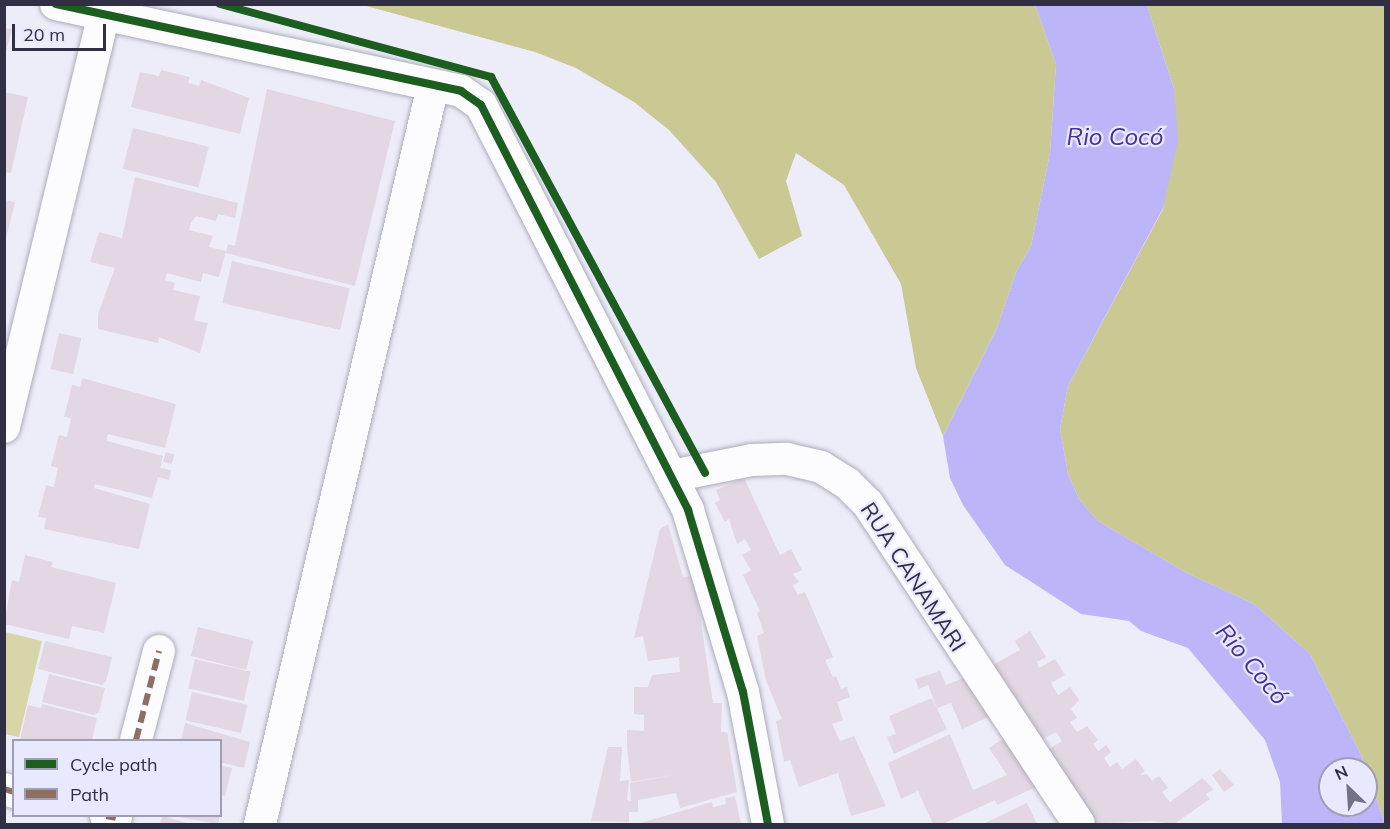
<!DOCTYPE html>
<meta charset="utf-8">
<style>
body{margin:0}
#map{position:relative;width:1390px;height:829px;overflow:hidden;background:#ededfa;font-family:Mulish,sans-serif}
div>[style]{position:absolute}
.green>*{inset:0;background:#d8d6a8}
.forest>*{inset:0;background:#cac893}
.water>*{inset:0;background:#bcb6f9}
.building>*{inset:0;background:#e2d7e2;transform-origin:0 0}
.roads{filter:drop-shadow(0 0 2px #adacbc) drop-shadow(0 0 2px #adacbc)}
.street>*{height:32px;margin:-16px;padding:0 16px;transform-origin:16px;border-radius:16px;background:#fcfcfe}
.quiet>*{height:6px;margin-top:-3px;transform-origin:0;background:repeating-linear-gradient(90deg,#8d6e63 0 12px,transparent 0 18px)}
.cycleway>*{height:8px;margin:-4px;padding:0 4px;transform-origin:4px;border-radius:4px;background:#1b5e20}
span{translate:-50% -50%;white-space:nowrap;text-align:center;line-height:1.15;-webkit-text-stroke:4.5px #e8e8ff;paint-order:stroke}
.street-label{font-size:22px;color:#302f44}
.water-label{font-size:24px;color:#473096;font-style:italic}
.frame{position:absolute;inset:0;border:6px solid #302f44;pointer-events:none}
.legend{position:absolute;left:12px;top:739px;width:210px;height:78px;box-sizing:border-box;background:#e8e8ff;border:2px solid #9e9eb4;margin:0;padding:8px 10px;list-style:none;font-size:18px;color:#302f44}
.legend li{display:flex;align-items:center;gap:12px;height:30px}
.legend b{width:30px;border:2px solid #9e9eb4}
.north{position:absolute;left:1318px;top:757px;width:60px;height:60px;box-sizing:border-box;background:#e8e8ff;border:2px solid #9e9eb4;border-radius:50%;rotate:335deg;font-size:16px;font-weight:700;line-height:24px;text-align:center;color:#302f44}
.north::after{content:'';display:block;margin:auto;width:21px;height:27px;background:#727284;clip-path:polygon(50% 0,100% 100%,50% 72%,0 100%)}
.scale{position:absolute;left:12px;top:24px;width:94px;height:27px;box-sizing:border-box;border:3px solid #302f44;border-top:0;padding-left:8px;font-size:18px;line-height:21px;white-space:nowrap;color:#302f44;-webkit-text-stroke:4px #e8e8ff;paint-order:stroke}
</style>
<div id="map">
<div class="green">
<i style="clip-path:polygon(5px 632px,42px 641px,19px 737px,5px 734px)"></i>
</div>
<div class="forest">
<i style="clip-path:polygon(359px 4px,1035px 5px,1056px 64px,1050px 153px,1031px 246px,1016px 272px,997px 328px,943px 436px,916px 368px,901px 284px,844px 185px,796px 153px,786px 181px,802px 236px,759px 259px,716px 182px,669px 130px,634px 102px,576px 68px,535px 52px)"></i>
<i style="clip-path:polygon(1147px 5px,1385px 5px,1385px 824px,1362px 757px,1310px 654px,1254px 604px,1187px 573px,1098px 521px,1079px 499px,1068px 474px,1060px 429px,1068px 386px,1163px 209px,1174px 89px)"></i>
</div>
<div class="water">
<i style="clip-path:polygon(evenodd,1035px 5px,1147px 5px,1174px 89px,1178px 141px,1163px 208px,1068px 386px,1060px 429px,1068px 474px,1079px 499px,1098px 521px,1187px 573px,1254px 604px,1310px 654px,1362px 757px,1385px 824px,1282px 824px,1280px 782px,1265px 740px,1188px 648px,1141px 631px,1129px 621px,1081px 614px,1005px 565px,963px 505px,950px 478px,943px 436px,997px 328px,1016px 272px,1031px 246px,1050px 153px,1056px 64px,1035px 5px,1330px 769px,1366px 769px,1366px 805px,1330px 805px,1330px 769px)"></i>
</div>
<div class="building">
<i style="clip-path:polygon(4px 28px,12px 29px,5px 56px,4px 56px)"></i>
<i style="clip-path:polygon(161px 70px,190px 77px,188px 83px,199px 86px,201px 80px,249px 98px,240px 134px,131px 107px,140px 72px,159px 76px)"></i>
<i style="clip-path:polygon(267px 89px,395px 121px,355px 286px,226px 253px,228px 244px,235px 246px)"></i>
<i style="clip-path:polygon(4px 92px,28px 97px,11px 173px,4px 172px)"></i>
<i style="left:133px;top:128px;width:78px;height:42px;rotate:14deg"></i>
<i style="clip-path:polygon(135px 177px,238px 203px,235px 218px,218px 214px,216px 221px,196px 216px,191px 223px,189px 230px,213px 236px,209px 247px,226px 251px,219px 277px,203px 273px,201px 282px,167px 273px,165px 280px,175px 283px,173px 290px,200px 296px,194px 320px,208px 323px,200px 353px,159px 337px,158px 343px,98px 329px,98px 314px,115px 268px,90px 262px,99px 232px,122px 238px)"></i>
<i style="clip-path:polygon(4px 200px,15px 202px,5px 243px,4px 243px)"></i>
<i style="left:232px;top:261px;width:121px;height:43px;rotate:13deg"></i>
<i style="left:59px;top:333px;width:23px;height:37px;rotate:13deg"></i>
<i style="clip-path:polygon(82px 378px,176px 404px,165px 448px,108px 434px,107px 437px,107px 441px,163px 456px,160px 468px,171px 470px,169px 480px,158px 477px,152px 498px,95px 484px,94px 488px,150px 504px,139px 549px,44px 529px,46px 518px,38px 517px,46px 485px,54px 487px,58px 468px,51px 466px,59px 435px,67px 437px,69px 428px,71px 418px,64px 417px,72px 385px,80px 387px)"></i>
<i style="left:166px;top:452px;width:9px;height:10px;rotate:18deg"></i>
<i style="clip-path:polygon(744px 478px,780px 555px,791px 549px,802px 570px,793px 574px,799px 582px,793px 585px,798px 595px,805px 592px,833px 657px,825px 660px,833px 677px,836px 676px,841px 689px,847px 687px,850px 697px,837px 702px,843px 720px,832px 724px,840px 741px,854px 736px,886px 806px,851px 816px,838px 773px,799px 787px,790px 760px,784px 762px,776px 721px,782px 719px,766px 681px,757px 636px,764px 633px,757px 613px,760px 611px,743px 575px,751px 570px,742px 555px,751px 550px,745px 539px,737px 544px,729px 519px,725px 522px,715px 503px,720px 500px,716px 490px)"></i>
<i style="clip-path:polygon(668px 524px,683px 577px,694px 576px,713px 703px,722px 703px,721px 732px,727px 732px,737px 792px,680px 808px,676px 793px,638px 800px,638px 812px,629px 812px,629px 822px,591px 821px,608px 747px,622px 747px,620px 781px,629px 780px,627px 800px,631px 801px,630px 783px,684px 773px,631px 782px,627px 747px,627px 730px,644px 731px,644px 715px,634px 714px,634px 687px,648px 687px,652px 675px,680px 672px,679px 657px,648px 661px,643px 636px,634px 638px,660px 529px)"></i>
<i style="clip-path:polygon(25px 555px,53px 562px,51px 567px,116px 583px,104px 633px,72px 626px,69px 639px,4px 624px,12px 580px,19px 582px)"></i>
<i style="left:198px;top:627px;width:57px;height:30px;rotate:14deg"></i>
<i style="clip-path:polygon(1030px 631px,1046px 657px,1037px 662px,1039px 668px,1055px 659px,1065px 675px,1051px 683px,1058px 695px,1070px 687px,1079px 700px,1071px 709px,1077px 718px,1070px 722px,1077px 732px,1087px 726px,1098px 740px,1093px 744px,1098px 751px,1106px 745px,1111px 752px,1104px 758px,1110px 767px,1117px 762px,1122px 769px,1136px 759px,1145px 771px,1140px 775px,1147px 774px,1152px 781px,1159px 776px,1168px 788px,1162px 792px,1170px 802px,1202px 778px,1214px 789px,1206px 794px,1210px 799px,1174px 824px,1153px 821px,1080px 824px,1039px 755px,1062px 741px,1056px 732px,1030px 746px,982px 671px,1020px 650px,1015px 641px)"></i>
<i style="clip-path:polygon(45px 641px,112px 657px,106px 681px,102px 685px,38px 669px)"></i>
<i style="left:195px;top:659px;width:57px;height:30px;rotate:13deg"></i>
<i style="clip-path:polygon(940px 671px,946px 685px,974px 674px,995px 714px,962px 729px,951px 703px,937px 708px,928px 685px,919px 689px,915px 679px)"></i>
<i style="clip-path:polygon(49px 674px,105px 688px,99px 712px,94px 715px,42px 702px)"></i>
<i style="left:192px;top:692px;width:57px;height:29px;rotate:13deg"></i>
<i style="clip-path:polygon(932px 698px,947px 729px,894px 754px,887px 737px,896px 734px,889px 716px)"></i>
<i style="clip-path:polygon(42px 704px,97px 718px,92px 740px,20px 740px,28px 705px,41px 708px)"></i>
<i style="clip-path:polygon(185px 723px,250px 742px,244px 768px,220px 762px,220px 740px,181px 740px)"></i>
<i style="clip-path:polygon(950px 734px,973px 790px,1007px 775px,989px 748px,1006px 737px,1025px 765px,1018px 770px,1024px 767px,1036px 787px,997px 805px,995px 800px,943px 824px,933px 824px,918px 791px,901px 799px,888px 763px)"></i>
<i style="clip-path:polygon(220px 765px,232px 768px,225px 796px,220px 795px)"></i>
<i style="clip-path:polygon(1220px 769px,1234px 785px,1224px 792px,1212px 775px)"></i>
<i style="clip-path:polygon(735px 796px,741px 824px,637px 824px,712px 802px,713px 807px,726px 804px,725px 798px)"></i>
<i style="clip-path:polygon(1027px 803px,1037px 824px,983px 824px)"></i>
<i style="clip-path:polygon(162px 816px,191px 824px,160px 824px)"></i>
<i style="clip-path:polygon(172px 816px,220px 816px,218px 824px)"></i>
</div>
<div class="roads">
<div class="street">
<i style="left:56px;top:4px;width:414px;rotate:12.1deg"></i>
<i style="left:461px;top:91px;width:24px;rotate:35deg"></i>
<i style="left:481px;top:105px;width:455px;rotate:62.9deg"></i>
<i style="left:688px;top:510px;width:190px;rotate:73.2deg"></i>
<i style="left:743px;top:692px;width:134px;rotate:79.3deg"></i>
<i style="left:4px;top:427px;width:435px;rotate:-76.4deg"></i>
<i style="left:672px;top:476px;width:82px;rotate:-11.3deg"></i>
<i style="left:752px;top:460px;width:35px;rotate:-2deg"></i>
<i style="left:787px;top:459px;width:35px;rotate:13deg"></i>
<i style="left:821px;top:467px;width:31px;rotate:32deg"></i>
<i style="left:847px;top:483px;width:30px;rotate:45deg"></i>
<i style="left:868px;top:504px;width:383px;rotate:56.6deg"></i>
<i style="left:136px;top:740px;width:92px;rotate:-75.5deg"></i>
<i style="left:4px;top:789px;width:10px;rotate:17deg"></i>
<i style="left:106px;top:816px;width:10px;rotate:11deg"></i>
<i style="left:260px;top:824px;width:758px;rotate:-76.81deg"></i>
</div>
</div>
<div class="quiet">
<i style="left:136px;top:740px;width:92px;rotate:-75.5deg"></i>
<i style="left:4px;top:789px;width:10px;rotate:17deg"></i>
<i style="left:106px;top:816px;width:10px;rotate:11deg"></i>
</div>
<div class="cycleway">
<i style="left:56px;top:4px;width:414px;rotate:12.1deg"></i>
<i style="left:461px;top:91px;width:24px;rotate:35deg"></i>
<i style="left:481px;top:105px;width:455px;rotate:62.9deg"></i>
<i style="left:688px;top:510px;width:190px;rotate:73.2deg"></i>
<i style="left:743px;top:692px;width:134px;rotate:79.3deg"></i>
<i style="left:220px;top:4px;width:281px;rotate:15.1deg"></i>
<i style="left:491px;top:77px;width:450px;rotate:61.6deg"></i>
</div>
<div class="street-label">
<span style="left:913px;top:577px;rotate:57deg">RUA CANAMARI</span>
</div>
<div class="water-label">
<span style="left:1115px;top:137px">Rio Cocó</span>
<span style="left:1252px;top:664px;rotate:50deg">Rio Cocó</span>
</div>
<div class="frame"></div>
<ul class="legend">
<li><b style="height:8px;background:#1b5e20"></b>Cycle path</li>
<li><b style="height:8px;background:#8d6e63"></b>Path</li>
</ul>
<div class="north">N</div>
<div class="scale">20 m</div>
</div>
